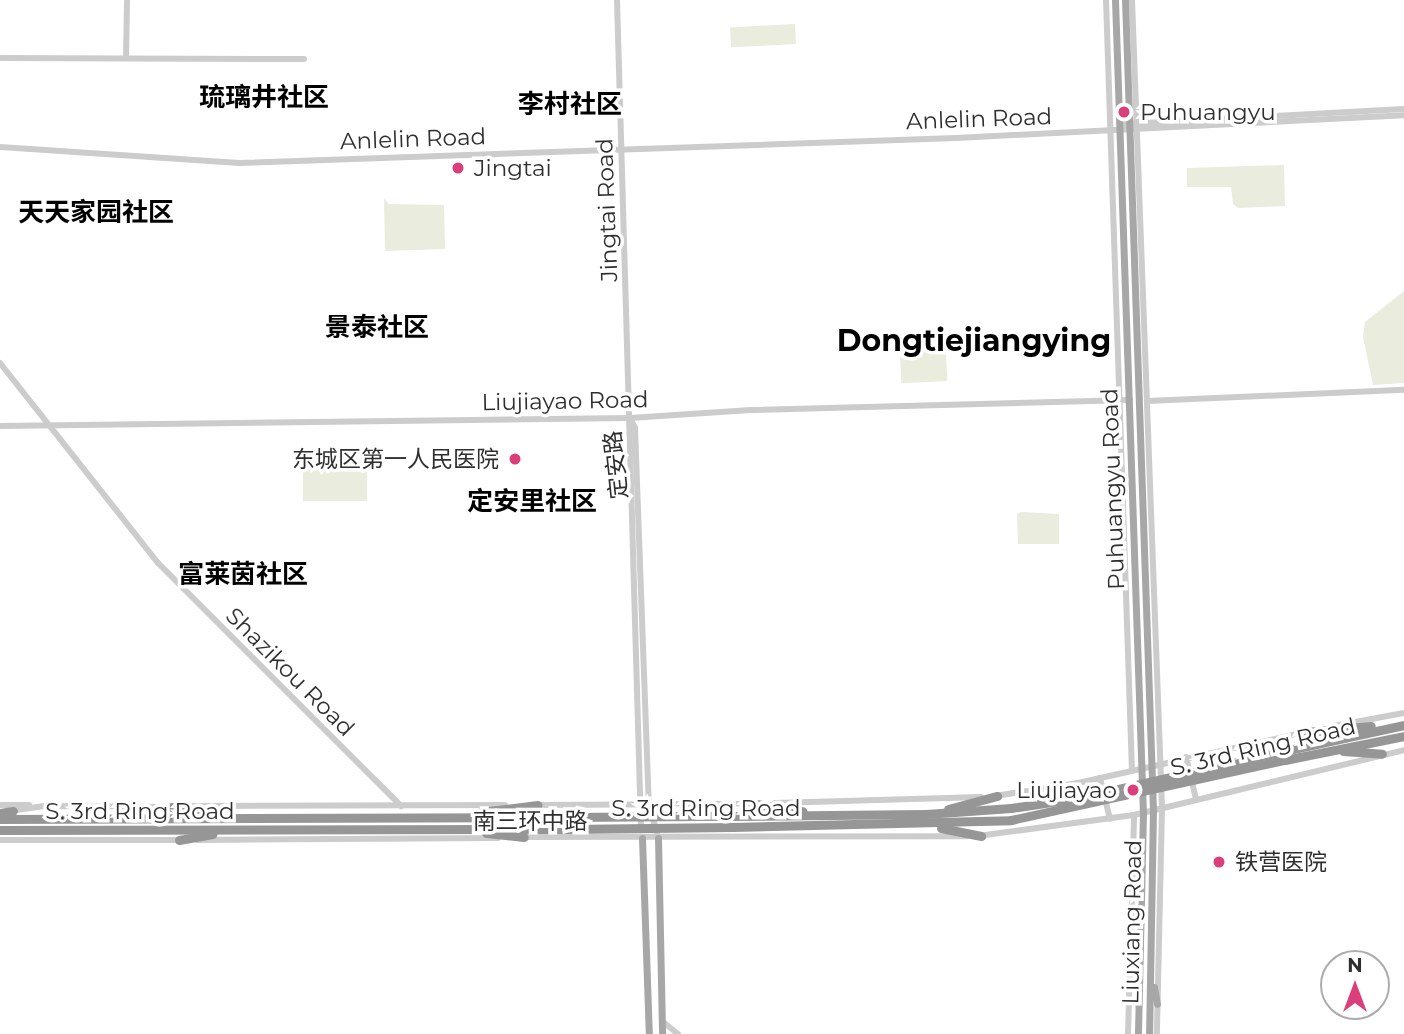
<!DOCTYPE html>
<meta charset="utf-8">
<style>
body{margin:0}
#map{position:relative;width:1404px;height:1034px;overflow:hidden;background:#fff;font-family:Montserrat,"Noto Sans SC",sans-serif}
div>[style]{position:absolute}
.green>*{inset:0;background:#eaecde;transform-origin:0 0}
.minor>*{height:6px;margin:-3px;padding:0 3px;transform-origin:3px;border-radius:3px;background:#ccc}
.major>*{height:7px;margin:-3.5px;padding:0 3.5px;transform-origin:3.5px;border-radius:3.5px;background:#a7a7a7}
.highway>*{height:9px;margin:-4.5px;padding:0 4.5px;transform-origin:4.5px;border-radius:4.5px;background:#969696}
.highway-bridge>*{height:9px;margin:-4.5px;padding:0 4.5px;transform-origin:4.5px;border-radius:4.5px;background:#969696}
.dots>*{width:19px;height:19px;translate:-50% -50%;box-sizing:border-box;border:4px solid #fff;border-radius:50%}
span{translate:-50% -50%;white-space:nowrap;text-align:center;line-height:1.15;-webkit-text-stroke:7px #fff;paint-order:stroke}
.poi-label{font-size:23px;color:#2f2f2f}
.left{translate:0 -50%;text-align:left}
.right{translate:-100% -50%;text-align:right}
.street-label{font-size:23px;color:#2f2f2f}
.quarter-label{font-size:26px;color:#000;font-weight:700}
.district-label{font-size:30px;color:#000;font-weight:700}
.north{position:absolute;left:1320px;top:950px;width:70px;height:70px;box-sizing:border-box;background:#fff;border:2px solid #acacac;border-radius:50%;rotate:0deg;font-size:19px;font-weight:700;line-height:28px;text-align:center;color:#2f2f2f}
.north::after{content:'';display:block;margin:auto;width:24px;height:32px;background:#da3e7b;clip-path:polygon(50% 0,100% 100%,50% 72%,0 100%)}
</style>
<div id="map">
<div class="green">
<i style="left:795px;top:24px;width:20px;height:65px;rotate:87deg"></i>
<i style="clip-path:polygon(1284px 165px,1285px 206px,1238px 208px,1233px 204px,1231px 187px,1187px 187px,1187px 168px)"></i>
<i style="clip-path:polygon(384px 198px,389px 204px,444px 205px,445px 249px,385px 251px)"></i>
<i style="clip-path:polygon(1404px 291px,1404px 383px,1373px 385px,1363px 337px,1365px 322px)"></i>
<i style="left:945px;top:337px;width:44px;height:46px;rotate:87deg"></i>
<i style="left:303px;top:462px;width:64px;height:39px"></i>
<i style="clip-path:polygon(1021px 512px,1059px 514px,1059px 544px,1018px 544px,1017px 514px)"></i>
</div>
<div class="minor">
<i style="left:617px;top:0;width:830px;rotate:88.34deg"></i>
<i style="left:1106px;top:0;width:770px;rotate:88.07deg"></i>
<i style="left:1132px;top:0;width:809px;rotate:87.87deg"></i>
<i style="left:1162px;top:808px;width:226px;rotate:91.3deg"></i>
<i style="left:0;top:58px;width:304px;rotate:0.2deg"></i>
<i style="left:126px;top:58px;width:58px;rotate:-89deg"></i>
<i style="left:1125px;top:124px;width:279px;rotate:-3.1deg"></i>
<i style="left:0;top:147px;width:240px;rotate:3.8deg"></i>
<i style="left:239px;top:163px;width:717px;rotate:-2deg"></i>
<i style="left:956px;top:138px;width:449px;rotate:-2.9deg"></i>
<i style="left:0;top:363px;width:255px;rotate:51.7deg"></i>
<i style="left:158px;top:563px;width:344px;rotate:45deg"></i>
<i style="left:1147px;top:401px;width:257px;rotate:-2.5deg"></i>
<i style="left:630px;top:418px;width:11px;rotate:63deg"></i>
<i style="left:635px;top:428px;width:376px;rotate:87.9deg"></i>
<i style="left:649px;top:804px;width:35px;rotate:75deg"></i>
<i style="left:0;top:426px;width:630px;rotate:-0.73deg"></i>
<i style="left:630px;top:418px;width:121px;rotate:-3.8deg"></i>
<i style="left:751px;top:410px;width:379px;rotate:-1.5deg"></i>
<i style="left:1334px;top:726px;width:71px;rotate:-10.5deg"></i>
<i style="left:1186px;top:757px;width:43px;rotate:76.6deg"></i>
<i style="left:1100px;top:778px;width:42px;rotate:76.3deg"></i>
<i style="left:995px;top:796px;width:84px;rotate:-8.9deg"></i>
<i style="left:1078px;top:783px;width:238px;rotate:-12.6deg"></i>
<i style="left:775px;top:803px;width:206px;rotate:-1.7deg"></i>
<i style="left:0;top:805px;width:29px"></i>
<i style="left:537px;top:805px;width:220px;rotate:-0.3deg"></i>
<i style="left:187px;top:806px;width:318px;rotate:-0.2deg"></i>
<i style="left:9px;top:811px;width:36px;rotate:-8deg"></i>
<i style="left:45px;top:806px;width:128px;rotate:0.4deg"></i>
<i style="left:978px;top:836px;width:157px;rotate:-7.7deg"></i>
<i style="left:1134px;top:815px;width:278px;rotate:-13.5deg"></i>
<i style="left:523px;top:837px;width:444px;rotate:-0.1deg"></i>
<i style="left:0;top:840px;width:183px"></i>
<i style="left:197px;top:840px;width:301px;rotate:-0.4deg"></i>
<i style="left:662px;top:1021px;width:21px;rotate:39deg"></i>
<i style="left:1128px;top:1034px;width:219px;rotate:-88.4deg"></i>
</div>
<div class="major">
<i style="left:1115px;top:0;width:812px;rotate:88.03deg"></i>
<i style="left:1143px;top:812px;width:222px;rotate:91.3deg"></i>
<i style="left:1125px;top:0;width:810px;rotate:88.02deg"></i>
<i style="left:1153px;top:810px;width:224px;rotate:91deg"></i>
<i style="left:642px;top:838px;width:196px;rotate:88deg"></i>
<i style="left:658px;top:838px;width:196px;rotate:88.8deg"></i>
<i style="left:1154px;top:987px;width:17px;rotate:80deg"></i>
</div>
<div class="highway">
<i style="left:1306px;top:732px;width:65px;rotate:-5.3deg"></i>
<i style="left:1284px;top:751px;width:123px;rotate:-12.2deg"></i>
<i style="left:1343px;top:751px;width:39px;rotate:4deg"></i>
<i style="left:1285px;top:760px;width:121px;rotate:-11.4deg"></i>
<i style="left:756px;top:804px;width:47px;rotate:8.7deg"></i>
<i style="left:171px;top:807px;width:42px;rotate:6.8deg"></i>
<i style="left:948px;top:809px;width:51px;rotate:-14.9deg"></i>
<i style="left:480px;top:812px;width:58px;rotate:-6.9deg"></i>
<i style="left:0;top:813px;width:13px;rotate:-9deg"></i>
<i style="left:732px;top:816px;width:194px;rotate:-0.6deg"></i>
<i style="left:926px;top:814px;width:85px;rotate:-4deg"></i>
<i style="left:0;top:819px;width:569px;rotate:-0.2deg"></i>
<i style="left:732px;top:827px;width:279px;rotate:-1.4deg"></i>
<i style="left:941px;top:828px;width:41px;rotate:11.3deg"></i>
<i style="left:0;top:830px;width:568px;rotate:-0.1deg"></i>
<i style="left:486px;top:833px;width:38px;rotate:6deg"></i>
<i style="left:179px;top:840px;width:34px;rotate:-10deg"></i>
</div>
<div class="highway-bridge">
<i style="left:1011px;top:808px;width:69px;rotate:-8.4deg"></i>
<i style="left:1079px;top:798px;width:210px;rotate:-12.9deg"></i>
<i style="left:569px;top:817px;width:163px;rotate:-0.4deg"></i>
<i style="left:1011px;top:820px;width:280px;rotate:-12.4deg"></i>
<i style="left:568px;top:829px;width:164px;rotate:-0.7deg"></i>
</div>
<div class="dots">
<i style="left:1124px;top:112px;background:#da3e7b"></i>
<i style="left:458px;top:168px;background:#da3e7b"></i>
<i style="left:515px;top:459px;background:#da3e7b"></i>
<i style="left:1133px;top:790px;background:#da3e7b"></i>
<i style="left:1219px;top:862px;background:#da3e7b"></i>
</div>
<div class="poi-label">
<span class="left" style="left:1140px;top:112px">Puhuangyu</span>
<span class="left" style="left:474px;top:168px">Jingtai</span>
<span class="right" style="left:499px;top:459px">东城区第一人民医院</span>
<span class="right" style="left:1117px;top:790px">Liujiayao</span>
<span class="left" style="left:1235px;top:862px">铁营医院</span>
</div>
<div class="street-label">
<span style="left:979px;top:119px;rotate:-2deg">Anlelin Road</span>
<span style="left:413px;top:139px;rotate:-2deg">Anlelin Road</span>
<span style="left:607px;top:210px;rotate:-92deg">Jingtai Road</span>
<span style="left:565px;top:401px;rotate:-1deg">Liujiayao Road</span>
<span style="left:616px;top:465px;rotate:-96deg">定安路</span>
<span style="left:1113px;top:489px;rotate:-92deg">Puhuangyu Road</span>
<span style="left:290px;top:672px;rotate:45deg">Shazikou Road</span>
<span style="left:1263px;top:747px;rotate:-13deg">S. 3rd Ring Road</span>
<span style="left:706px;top:808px">S. 3rd Ring Road</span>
<span style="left:140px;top:811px">S. 3rd Ring Road</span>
<span style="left:530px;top:821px">南三环中路</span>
<span style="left:1132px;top:922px;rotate:-89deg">Liuxiang Road</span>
</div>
<div class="quarter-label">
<span style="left:264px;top:98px">琉璃井社区</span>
<span style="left:570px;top:105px">李村社区</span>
<span style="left:96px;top:213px">天天家园社区</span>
<span style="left:377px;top:328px">景泰社区</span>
<span style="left:532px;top:502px">定安里社区</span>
<span style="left:243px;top:575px">富莱茵社区</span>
</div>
<div class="district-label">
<span style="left:974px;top:341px">Dongtiejiangying</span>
</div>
<div class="north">N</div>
</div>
